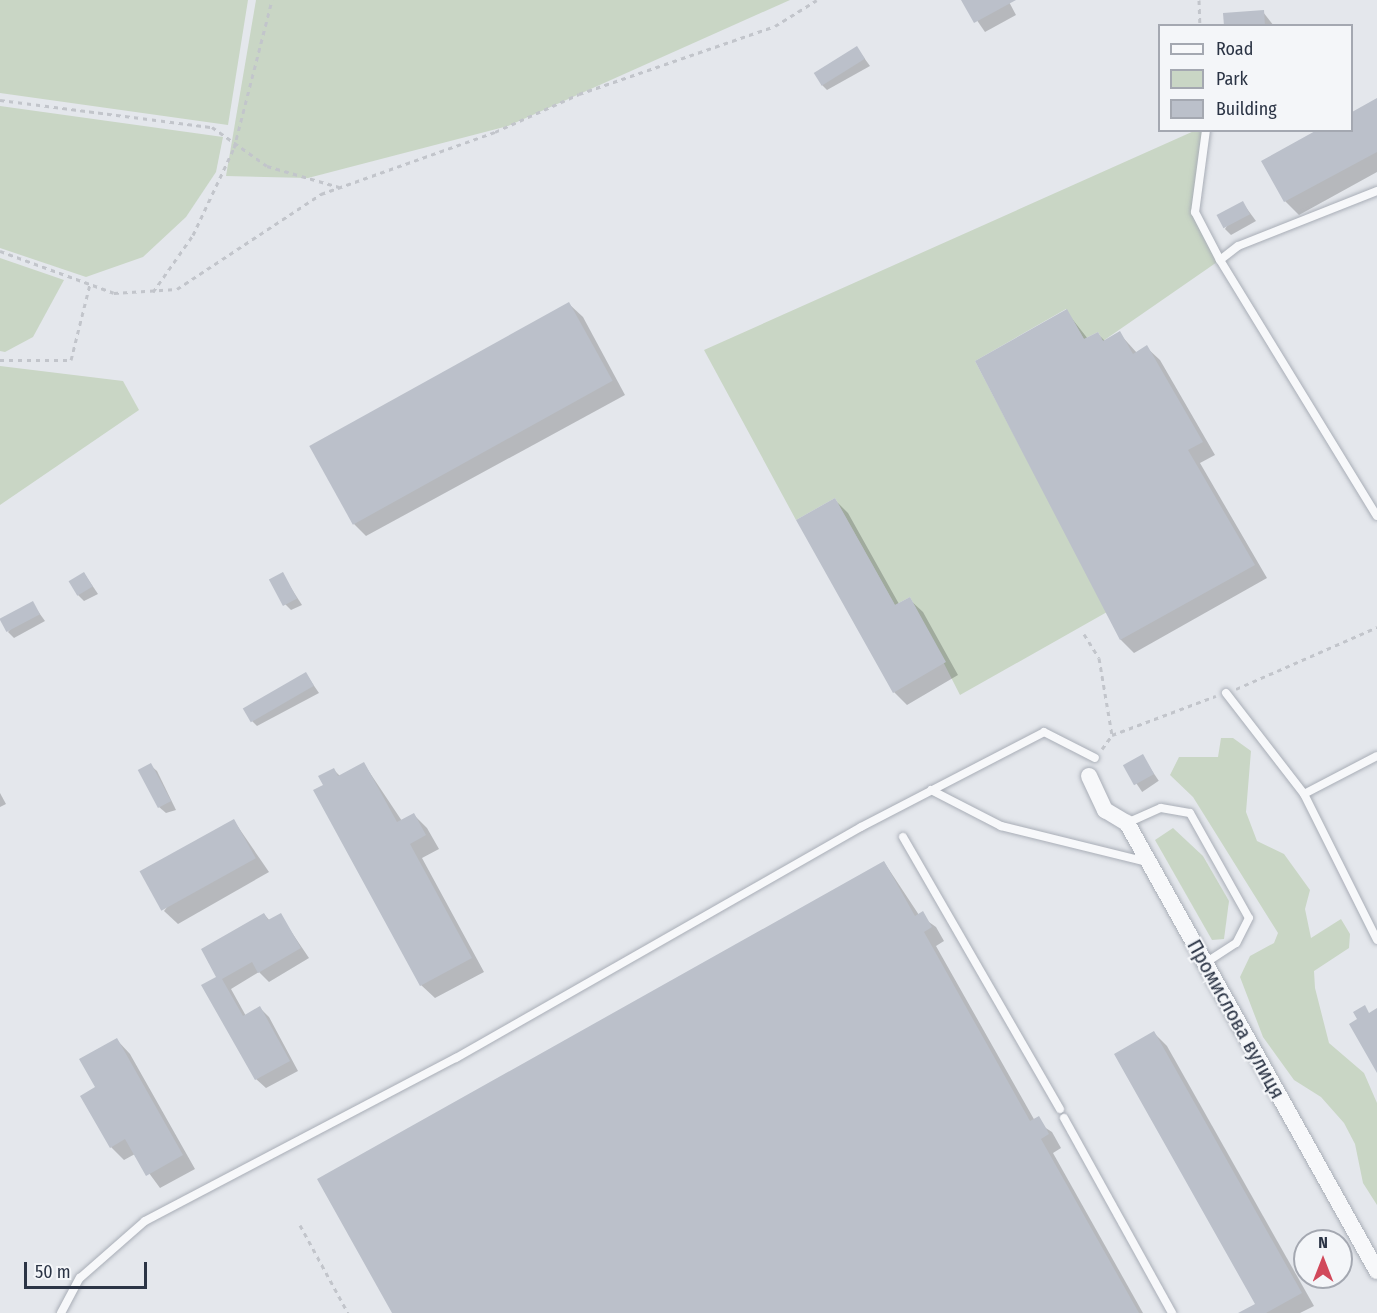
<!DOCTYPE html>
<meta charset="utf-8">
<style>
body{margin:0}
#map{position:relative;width:1377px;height:1313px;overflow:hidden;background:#e4e7ec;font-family:"Fira Sans Condensed",sans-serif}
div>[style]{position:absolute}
.green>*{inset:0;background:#c9d6c5}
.shadow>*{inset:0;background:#0003;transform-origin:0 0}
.building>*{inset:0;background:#bbc0ca;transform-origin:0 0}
.path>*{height:3px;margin-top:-1.5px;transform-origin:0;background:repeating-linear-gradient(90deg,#c2c5cb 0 4.5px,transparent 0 9px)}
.roads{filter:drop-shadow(0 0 2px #a9aeb7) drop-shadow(0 0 2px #a9aeb7)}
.lane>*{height:8px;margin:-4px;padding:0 4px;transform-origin:4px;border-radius:4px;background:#f7f8fa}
.street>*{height:16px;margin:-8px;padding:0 8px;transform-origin:8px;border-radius:8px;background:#f7f8fa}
span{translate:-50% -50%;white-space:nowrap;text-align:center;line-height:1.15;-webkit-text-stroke:4.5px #f4f6f9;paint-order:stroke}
.street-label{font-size:21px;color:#2b3445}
.legend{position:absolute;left:1158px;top:24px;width:195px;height:108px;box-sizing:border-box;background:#f4f6f9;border:2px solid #a4a8b1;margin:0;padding:8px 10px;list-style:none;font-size:18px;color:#2b3445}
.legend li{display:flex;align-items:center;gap:12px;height:30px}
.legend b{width:30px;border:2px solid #a4a8b1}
.north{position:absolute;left:1293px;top:1229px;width:60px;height:60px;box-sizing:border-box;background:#f4f6f9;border:2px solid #a4a8b1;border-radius:50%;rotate:0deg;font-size:16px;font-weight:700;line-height:24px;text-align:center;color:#2b3445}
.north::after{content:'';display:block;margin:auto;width:21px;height:27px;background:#d1495b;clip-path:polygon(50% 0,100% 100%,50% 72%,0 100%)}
.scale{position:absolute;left:24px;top:1262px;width:123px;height:27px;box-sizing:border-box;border:3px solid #2b3445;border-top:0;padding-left:8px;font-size:18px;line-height:21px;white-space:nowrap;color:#2b3445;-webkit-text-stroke:4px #f4f6f9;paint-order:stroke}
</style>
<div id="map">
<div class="green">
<i style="clip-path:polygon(0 0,248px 0,228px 125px,0 93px)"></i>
<i style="clip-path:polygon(256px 0,790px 0,508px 126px,308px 178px,226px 176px)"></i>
<i style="clip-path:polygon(0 106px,223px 137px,216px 172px,186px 217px,143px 257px,86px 277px,0 248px)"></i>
<i style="clip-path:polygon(1194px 131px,1206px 131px,1195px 212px,1220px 260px,1103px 341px,1098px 332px,1084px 339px,1066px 309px,975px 361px,1107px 612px,960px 695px,910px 597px,895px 605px,835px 498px,796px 520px,704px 350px)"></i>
<i style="clip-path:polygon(0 258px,64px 280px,33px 337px,5px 352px,0 351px)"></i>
<i style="clip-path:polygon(0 366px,123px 381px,139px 410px,0 505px)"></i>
<i style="clip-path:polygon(1221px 738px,1233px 738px,1251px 751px,1246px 812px,1257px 841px,1284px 854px,1310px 890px,1305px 909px,1311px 938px,1341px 919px,1350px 934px,1349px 948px,1314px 971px,1315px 988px,1329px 1043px,1364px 1073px,1377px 1103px,1377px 1205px,1363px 1183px,1355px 1144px,1344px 1123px,1321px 1097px,1294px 1080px,1263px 1037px,1240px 977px,1250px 956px,1274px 943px,1278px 933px,1193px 797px,1170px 775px,1179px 757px,1218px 757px)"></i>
<i style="clip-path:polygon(1173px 828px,1203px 856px,1229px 901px,1224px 939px,1212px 940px,1155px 840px)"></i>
</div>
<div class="shadow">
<i style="clip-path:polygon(963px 0,1008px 0,1016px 15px,985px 32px)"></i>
<i style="clip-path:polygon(1263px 12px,1274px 26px,1226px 26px)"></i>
<i style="clip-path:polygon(857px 48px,870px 66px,827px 90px,821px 84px)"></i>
<i style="clip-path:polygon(1377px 100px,1377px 172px,1299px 215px,1285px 201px,1352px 130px,1352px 114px)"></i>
<i style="clip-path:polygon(1242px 202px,1256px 221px,1231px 235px,1225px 229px)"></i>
<i style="clip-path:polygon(569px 304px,583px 317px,625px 395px,366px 536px,353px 523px)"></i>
<i style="clip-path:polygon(1066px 311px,1088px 339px,1097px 333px,1105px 341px,1119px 333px,1137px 353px,1146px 347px,1160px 360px,1215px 455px,1200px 463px,1267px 578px,1134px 653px,1121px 640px,977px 361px)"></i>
<i style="clip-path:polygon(835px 500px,848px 513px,899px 604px,909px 599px,923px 612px,958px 675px,907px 705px,894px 692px)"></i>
<i style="clip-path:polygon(84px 573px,98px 594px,84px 601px,78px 595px)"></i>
<i style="clip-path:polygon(282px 574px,302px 605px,291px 610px,285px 604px)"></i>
<i style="clip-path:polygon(32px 603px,45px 621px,14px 638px,8px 632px)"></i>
<i style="clip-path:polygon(306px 674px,319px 693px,257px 726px,251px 720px)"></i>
<i style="left:1142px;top:756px;width:30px;height:20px;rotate:56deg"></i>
<i style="clip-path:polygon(364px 764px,402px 821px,414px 815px,427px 828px,439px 849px,422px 858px,484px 972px,435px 998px,421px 985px,325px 785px,334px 770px,341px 777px)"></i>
<i style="clip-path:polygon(150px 765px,157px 771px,176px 810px,166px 813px,159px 807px)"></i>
<i style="clip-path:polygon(0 793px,6px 804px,0 807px)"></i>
<i style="clip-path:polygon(234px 821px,269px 872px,178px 924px,164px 911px)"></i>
<i style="clip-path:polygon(884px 862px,919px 915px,936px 927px,944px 941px,936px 946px,1035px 1121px,1052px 1132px,1061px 1148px,1053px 1153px,1143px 1313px,394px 1313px)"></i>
<i style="clip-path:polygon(264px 914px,270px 921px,280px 915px,309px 958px,269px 982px,259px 972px,231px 989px,246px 1016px,260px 1008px,269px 1017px,298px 1071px,266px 1088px,256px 1079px,219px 977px)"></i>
<i style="clip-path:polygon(1154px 1033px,1167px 1046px,1314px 1306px,1300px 1313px,1262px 1313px)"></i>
<i style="clip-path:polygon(117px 1040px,130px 1054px,195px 1169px,160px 1188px,135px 1154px,124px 1160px,111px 1147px,97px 1088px)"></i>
</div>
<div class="building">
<i style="clip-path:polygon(961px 0,1016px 0,974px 23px)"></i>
<i style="clip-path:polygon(1264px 10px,1265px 26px,1224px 26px,1223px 13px)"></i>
<i style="left:857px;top:46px;width:15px;height:51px;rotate:58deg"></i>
<i style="clip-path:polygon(1377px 98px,1377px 152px,1284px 202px,1261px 161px,1317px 130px,1352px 130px,1352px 112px)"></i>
<i style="left:1243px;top:201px;width:15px;height:30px;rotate:62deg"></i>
<i style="left:569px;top:302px;width:90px;height:297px;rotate:61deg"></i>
<i style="clip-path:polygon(1067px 309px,1084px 339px,1098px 332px,1103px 341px,1120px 331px,1133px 354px,1147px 345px,1203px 442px,1188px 450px,1255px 565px,1120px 640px,975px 361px)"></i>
<i style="clip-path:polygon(835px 498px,895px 605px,910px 597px,946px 662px,893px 693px,796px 520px)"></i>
<i style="left:84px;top:572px;width:17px;height:18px;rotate:59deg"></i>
<i style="left:283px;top:572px;width:30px;height:16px;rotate:62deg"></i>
<i style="left:33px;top:601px;width:15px;height:38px;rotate:62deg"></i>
<i style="left:306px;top:672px;width:16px;height:73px;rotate:60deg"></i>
<i style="left:1143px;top:754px;width:23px;height:23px;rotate:61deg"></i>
<i style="clip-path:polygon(364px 762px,397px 822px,414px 813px,426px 835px,410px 844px,472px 958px,420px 986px,313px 790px,323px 785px,318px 776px,334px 768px,338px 776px)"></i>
<i style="left:151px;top:763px;width:43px;height:15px;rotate:62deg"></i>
<i style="left:234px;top:819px;width:45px;height:108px;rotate:61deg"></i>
<i style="clip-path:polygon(884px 861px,915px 916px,923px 911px,932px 927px,924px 932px,1030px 1121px,1039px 1116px,1046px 1128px,1049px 1134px,1041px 1139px,1139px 1313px,392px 1313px,317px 1179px)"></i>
<i style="clip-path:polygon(264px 913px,268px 920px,281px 913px,301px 948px,258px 973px,252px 962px,222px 979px,243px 1016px,260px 1006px,290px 1061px,255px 1080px,201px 985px,216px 977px,201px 949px)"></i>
<i style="clip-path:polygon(1365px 1005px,1369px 1013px,1377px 1008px,1377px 1073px,1349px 1024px,1357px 1019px,1353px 1012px)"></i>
<i style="clip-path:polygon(1154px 1031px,1302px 1293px,1266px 1313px,1238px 1313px,1255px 1304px,1114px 1054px)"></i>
<i style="clip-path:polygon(117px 1038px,183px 1155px,146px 1176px,125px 1139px,110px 1148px,80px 1096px,95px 1087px,79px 1059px)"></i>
</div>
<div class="path">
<i style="left:1199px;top:0;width:26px;rotate:88deg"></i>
<i style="left:0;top:100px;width:214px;rotate:7.3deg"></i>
<i style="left:212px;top:127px;width:67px;rotate:35.3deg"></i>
<i style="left:267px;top:166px;width:75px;rotate:16.3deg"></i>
<i style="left:0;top:251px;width:121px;rotate:20.2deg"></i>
<i style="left:114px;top:293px;width:63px;rotate:-3.6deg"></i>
<i style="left:177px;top:289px;width:173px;rotate:-33.4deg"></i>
<i style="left:321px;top:194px;width:185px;rotate:-19.6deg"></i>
<i style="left:495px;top:132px;width:92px;rotate:-24.3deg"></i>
<i style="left:579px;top:94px;width:207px;rotate:-19.1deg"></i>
<i style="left:775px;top:26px;width:49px;rotate:-31.8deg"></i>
<i style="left:153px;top:292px;width:70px;rotate:-54.9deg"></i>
<i style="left:193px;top:235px;width:96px;rotate:-64.8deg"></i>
<i style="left:234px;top:148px;width:153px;rotate:-75.6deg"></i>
<i style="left:0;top:360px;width:71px"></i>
<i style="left:71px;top:360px;width:78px;rotate:-76deg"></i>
<i style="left:1084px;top:634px;width:28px;rotate:58deg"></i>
<i style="left:1099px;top:658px;width:78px;rotate:80.4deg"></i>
<i style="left:1236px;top:689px;width:154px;rotate:-23.7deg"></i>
<i style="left:1102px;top:749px;width:17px;rotate:-54deg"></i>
<i style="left:1112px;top:735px;width:111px;rotate:-20.6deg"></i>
<i style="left:300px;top:1225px;width:100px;rotate:61.4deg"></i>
</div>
<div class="roads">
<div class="lane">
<i style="left:1206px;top:130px;width:83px;rotate:97.6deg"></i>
<i style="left:1195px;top:212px;width:54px;rotate:62.5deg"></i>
<i style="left:1377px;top:191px;width:149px;rotate:158.4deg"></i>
<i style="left:1238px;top:246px;width:23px;rotate:142deg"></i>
<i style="left:1220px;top:260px;width:300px;rotate:58.5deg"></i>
<i style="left:1226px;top:693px;width:128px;rotate:52.3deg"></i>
<i style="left:1304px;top:794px;width:82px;rotate:-27.5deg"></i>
<i style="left:931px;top:790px;width:79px;rotate:27.2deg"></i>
<i style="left:1001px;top:826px;width:151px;rotate:13.8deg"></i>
<i style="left:1304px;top:794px;width:163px;rotate:63.4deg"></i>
<i style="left:1127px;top:823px;width:37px;rotate:-24deg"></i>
<i style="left:1161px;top:808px;width:29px;rotate:10deg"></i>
<i style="left:1190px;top:813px;width:120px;rotate:60.7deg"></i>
<i style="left:1249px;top:918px;width:28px;rotate:117deg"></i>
<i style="left:1236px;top:943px;width:37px;rotate:147deg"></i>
<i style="left:903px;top:837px;width:314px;rotate:60deg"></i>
<i style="left:1064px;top:1118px;width:223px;rotate:61deg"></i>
<i style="left:61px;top:1313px;width:40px;rotate:-62deg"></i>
<i style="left:80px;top:1278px;width:86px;rotate:-41.2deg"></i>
<i style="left:145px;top:1221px;width:351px;rotate:-27.7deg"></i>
<i style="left:456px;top:1058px;width:466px;rotate:-29.7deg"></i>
<i style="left:861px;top:827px;width:206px;rotate:-27.4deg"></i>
<i style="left:1044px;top:732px;width:57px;rotate:27deg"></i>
</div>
<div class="street">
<i style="left:1089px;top:776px;width:38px;rotate:65deg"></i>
<i style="left:1105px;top:810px;width:26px;rotate:31deg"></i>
<i style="left:1127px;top:823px;width:513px;rotate:60.84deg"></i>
</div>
</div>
<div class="street-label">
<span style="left:1236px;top:1019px;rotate:61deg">Промислова вулиця</span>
</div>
<ul class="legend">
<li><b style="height:8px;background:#f7f8fa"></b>Road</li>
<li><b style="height:16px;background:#c9d6c5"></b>Park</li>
<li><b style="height:16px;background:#bbc0ca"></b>Building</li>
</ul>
<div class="north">N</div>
<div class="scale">50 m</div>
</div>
